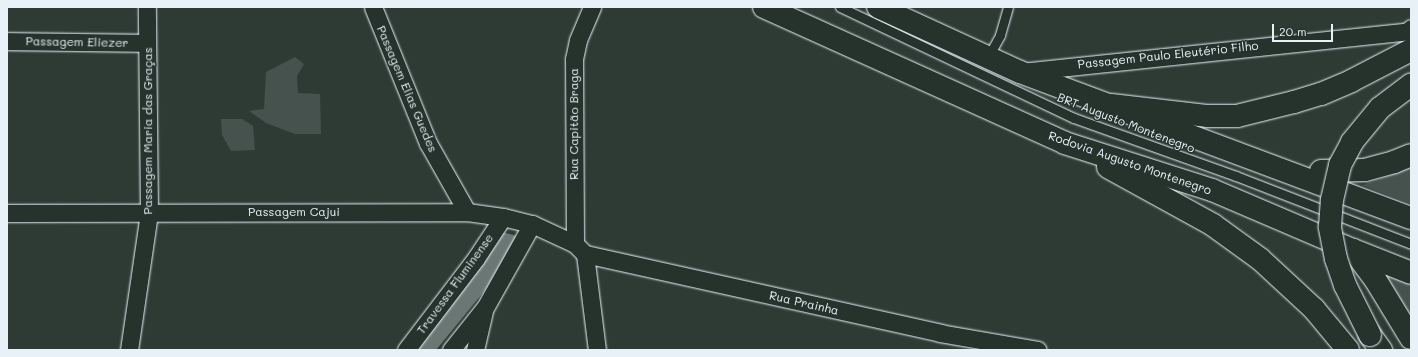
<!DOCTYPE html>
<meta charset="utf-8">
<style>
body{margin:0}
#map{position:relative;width:1418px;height:357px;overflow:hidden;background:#2e3b35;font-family:Mali,sans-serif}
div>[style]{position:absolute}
.green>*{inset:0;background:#45524e}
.water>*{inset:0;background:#6b7775}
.roads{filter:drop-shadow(0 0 1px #e8f1f8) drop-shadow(0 0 1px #e8f1f8)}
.service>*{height:9px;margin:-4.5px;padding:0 4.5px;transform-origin:4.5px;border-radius:4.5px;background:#26332d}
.minor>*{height:17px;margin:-8.5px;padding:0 8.5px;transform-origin:8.5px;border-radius:8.5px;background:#26332d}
.primary>*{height:22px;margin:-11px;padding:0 11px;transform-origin:11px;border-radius:11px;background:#26332d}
.trunk>*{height:22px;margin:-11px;padding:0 11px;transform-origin:11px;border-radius:11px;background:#26332d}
.bridges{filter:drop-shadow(0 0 1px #e8f1f8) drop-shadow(0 0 1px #e8f1f8)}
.primary-bridge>*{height:22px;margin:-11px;padding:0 11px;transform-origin:11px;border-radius:11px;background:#26332d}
span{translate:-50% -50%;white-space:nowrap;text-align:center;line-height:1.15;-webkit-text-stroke:3px #26332d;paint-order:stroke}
.street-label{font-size:12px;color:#e8f1f8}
.frame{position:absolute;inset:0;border:8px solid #e8f1f8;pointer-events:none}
.scale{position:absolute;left:1272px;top:24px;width:61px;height:18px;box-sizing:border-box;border:2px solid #e8f1f8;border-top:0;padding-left:5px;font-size:12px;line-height:14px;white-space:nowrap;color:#e8f1f8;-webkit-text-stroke:3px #26332d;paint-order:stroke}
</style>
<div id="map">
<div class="green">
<i style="clip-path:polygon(295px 57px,304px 64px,297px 76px,298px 93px,320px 94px,321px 134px,295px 134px,266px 123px,249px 111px,264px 109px,266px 72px)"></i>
<i style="clip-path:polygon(221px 119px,242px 119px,253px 126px,255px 150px,231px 151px,222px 135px)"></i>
<i style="clip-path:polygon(1411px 165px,1411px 204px,1362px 185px,1385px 177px)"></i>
<i style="clip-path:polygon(1384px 273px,1411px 283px,1411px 316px)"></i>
</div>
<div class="water">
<i style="clip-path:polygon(502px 232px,517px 236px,499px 273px,436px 350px,415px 350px)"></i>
</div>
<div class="roads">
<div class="service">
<i style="left:840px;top:7px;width:259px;rotate:25.4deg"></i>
<i style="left:1074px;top:118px;width:172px;rotate:19.7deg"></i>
<i style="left:1236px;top:176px;width:188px;rotate:21.2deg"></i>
<i style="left:988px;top:57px;width:25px;rotate:-61deg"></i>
<i style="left:1000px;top:35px;width:29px;rotate:-74deg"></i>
</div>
<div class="minor">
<i style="left:373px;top:7px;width:147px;rotate:68deg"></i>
<i style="left:428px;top:143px;width:79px;rotate:60.5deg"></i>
<i style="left:7px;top:41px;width:140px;rotate:0.8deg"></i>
<i style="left:1021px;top:72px;width:389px;rotate:-6deg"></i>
<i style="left:1408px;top:31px;width:4px;rotate:-45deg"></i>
<i style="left:7px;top:213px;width:460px;rotate:-0.1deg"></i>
<i style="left:467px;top:212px;width:36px;rotate:8deg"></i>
<i style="left:503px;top:217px;width:30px;rotate:14deg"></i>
<i style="left:532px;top:224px;width:47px;rotate:24.9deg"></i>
<i style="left:575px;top:244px;width:14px;rotate:45deg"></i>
<i style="left:585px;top:254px;width:364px;rotate:12.5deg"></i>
<i style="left:940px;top:333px;width:99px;rotate:9.8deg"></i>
<i style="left:575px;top:244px;width:185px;rotate:-90.3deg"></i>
<i style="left:574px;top:59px;width:19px;rotate:-78deg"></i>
<i style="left:578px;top:40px;width:36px;rotate:-67deg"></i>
<i style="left:585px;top:254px;width:97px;rotate:82.9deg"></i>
<i style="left:129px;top:350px;width:138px;rotate:-81.7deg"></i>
<i style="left:149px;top:213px;width:206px;rotate:-90.6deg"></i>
<i style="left:406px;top:350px;width:116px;rotate:-52.7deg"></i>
<i style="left:476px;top:258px;width:49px;rotate:-56.6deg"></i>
<i style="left:451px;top:350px;width:56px;rotate:-51.5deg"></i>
<i style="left:486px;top:306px;width:94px;rotate:-60.7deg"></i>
<i style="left:475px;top:350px;width:40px;rotate:-77deg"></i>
</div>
<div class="primary">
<i style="left:764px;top:7px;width:330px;rotate:24.3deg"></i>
<i style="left:1065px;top:143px;width:154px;rotate:17.7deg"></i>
<i style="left:1212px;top:190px;width:153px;rotate:23.1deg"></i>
<i style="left:1353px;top:250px;width:62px;rotate:21.6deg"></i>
<i style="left:878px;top:7px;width:156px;rotate:24.6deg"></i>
<i style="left:1020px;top:72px;width:417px;rotate:20.5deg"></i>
<i style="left:1108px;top:167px;width:120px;rotate:28.9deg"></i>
<i style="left:1213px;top:225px;width:58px;rotate:35.9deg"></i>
<i style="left:1260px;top:259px;width:74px;rotate:42.8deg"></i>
<i style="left:1314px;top:309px;width:53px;rotate:50.3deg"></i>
<i style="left:1321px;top:171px;width:44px;rotate:-1.3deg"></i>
<i style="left:1365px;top:170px;width:30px;rotate:-15deg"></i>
<i style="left:1394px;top:162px;width:18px;rotate:-22deg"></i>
<i style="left:1353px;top:250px;width:36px;rotate:53deg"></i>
<i style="left:1375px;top:279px;width:69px;rotate:58.6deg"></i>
<i style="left:1370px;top:335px;width:19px;rotate:54deg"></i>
</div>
<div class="trunk">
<i style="left:1111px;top:105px;width:98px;rotate:6.5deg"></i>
<i style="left:1208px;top:116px;width:29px"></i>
<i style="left:1237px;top:116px;width:59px;rotate:-13.8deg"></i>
<i style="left:1294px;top:102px;width:28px;rotate:-17deg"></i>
<i style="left:1321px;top:94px;width:33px;rotate:-23deg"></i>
<i style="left:1351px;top:81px;width:68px;rotate:-27.3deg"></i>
</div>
</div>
<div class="bridges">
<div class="primary-bridge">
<i style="left:1370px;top:335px;width:56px;rotate:-116.6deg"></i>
<i style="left:1345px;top:285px;width:28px;rotate:-109deg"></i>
<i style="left:1336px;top:259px;width:33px;rotate:-101deg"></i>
<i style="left:1330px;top:227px;width:27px;rotate:-86deg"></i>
<i style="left:1332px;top:200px;width:36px;rotate:-77deg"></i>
<i style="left:1340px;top:165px;width:26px;rotate:-62deg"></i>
<i style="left:1352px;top:142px;width:44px;rotate:-50.5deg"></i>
<i style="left:1380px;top:108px;width:39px;rotate:-37deg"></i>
</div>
</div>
<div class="street-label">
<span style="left:77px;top:42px;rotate:1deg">Passagem Eliezer</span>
<span style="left:1168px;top:55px;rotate:-6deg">Passagem Paulo Eleutério Filho</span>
<span style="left:407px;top:89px;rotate:67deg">Passagem Elias Guedes</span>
<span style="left:1126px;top:123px;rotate:21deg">BRT Augusto Montenegro</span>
<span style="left:574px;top:124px;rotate:-90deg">Rua Capitão Braga</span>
<span style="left:148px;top:131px;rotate:-90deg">Passagem Maria das Graças</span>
<span style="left:1130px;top:163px;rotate:19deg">Rodovia Augusto Montenegro</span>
<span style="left:294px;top:212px">Passagem Cajui</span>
<span style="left:455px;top:284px;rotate:-54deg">Travessa Fluminense</span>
<span style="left:804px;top:303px;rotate:13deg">Rua Prainha</span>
</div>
<div class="frame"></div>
<div class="scale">20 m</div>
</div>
